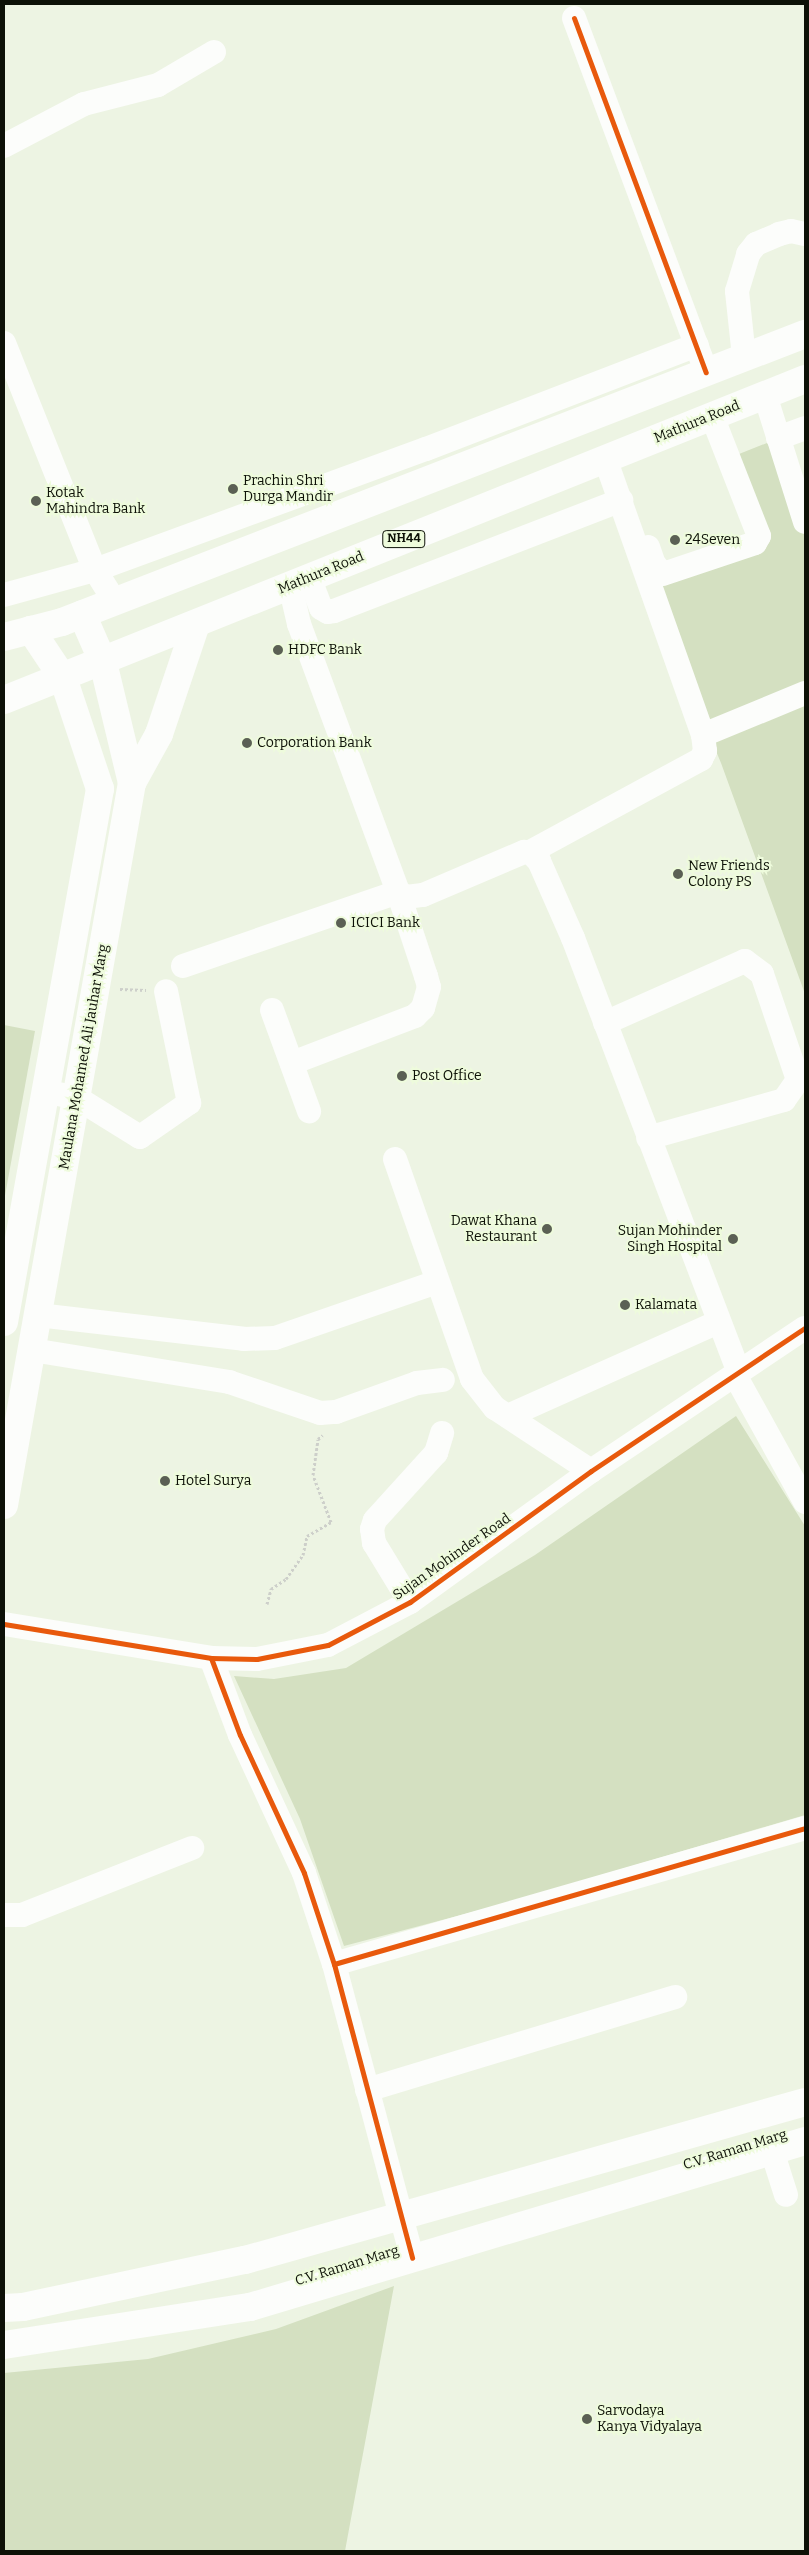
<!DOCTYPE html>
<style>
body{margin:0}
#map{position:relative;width:809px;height:2555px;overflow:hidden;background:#edf4e3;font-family:Bitter,serif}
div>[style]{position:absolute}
.green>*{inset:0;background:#d4e0c1}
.path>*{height:3px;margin-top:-1.5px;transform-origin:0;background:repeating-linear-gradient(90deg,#cdcfca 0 2.5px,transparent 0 5px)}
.minor>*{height:24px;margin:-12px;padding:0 12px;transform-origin:12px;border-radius:12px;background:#fcfdfb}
.major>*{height:28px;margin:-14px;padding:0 14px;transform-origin:14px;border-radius:14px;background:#fcfdfb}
.highway>*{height:28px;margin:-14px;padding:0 14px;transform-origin:14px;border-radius:14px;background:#fcfdfb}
.cycleway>*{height:5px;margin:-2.5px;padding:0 2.5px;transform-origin:2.5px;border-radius:2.5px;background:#e8590c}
.dots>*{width:14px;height:14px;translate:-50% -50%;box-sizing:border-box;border:2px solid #eefbdc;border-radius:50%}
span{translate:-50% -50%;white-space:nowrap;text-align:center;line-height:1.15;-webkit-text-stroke:4px #eefbdc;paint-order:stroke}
.shield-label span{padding:1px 4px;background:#eefbdc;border:1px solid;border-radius:4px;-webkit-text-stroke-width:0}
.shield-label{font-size:12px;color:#0d1107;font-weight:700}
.street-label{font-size:14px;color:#0d1107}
.poi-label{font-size:14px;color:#0d1107}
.left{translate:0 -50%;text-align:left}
.right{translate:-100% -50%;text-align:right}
.frame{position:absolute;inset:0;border:5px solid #0d1107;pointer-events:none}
</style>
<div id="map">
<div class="green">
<i style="clip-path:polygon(787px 435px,805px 484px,805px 994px,721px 763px,649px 591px,766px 542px,734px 456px)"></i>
<i style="clip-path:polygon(4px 1025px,35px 1031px,4px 1201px)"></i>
<i style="clip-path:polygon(736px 1416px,805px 1526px,805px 1815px,510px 1902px,344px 1946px,300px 1819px,234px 1676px,274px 1679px,346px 1668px,535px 1555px)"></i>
<i style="clip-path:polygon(394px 2286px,345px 2551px,4px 2551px,4px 2373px,148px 2359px,276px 2329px)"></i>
</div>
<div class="path">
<i style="left:120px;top:989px;width:26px;rotate:2deg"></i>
<i style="left:267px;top:1604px;width:16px;rotate:-75deg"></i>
<i style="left:271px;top:1589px;width:18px;rotate:-34deg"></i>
<i style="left:286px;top:1579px;width:29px;rotate:-55deg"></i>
<i style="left:303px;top:1555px;width:19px;rotate:-78deg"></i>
<i style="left:307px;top:1536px;width:28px;rotate:-30deg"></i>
<i style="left:331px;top:1522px;width:50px;rotate:-111deg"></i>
<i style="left:313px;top:1475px;width:36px;rotate:-82deg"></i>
<i style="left:318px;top:1439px;width:6px;rotate:-39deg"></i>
</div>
<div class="minor">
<i style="left:574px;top:18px;width:366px;rotate:69.5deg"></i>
<i style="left:4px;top:146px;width:90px;rotate:-27.7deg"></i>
<i style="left:84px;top:104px;width:76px;rotate:-14.4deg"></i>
<i style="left:158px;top:85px;width:65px;rotate:-30.5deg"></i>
<i style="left:4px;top:343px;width:245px;rotate:68.2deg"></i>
<i style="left:95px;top:570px;width:38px;rotate:58deg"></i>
<i style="left:744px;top:357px;width:66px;rotate:-96.1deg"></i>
<i style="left:737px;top:291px;width:39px;rotate:-73deg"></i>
<i style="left:748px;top:254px;width:13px;rotate:-51deg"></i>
<i style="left:756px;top:244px;width:25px;rotate:-23deg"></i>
<i style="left:779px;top:234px;width:12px;rotate:-14deg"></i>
<i style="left:791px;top:231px;width:14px;rotate:12deg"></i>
<i style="left:765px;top:395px;width:133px;rotate:72.5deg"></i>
<i style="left:778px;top:438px;width:29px;rotate:-20deg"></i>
<i style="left:648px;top:547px;width:18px;rotate:71deg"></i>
<i style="left:654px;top:564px;width:13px;rotate:48deg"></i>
<i style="left:663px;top:574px;width:97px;rotate:-18.6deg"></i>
<i style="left:755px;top:543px;width:8px;rotate:-60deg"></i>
<i style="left:759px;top:536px;width:129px;rotate:-111.4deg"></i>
<i style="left:309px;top:577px;width:33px;rotate:69deg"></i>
<i style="left:321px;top:608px;width:8px;rotate:30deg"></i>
<i style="left:328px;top:612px;width:6px;rotate:-9deg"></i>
<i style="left:334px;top:611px;width:308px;rotate:-21.1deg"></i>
<i style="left:290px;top:585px;width:40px;rotate:77deg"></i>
<i style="left:299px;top:624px;width:286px;rotate:69.7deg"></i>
<i style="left:398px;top:892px;width:9px;rotate:32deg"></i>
<i style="left:406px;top:897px;width:17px;rotate:-7deg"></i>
<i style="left:423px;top:895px;width:110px;rotate:-23.1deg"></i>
<i style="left:524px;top:852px;width:6px"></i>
<i style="left:530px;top:852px;width:13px;rotate:45deg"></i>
<i style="left:539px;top:861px;width:84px;rotate:66.2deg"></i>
<i style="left:573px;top:938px;width:465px;rotate:69.1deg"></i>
<i style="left:4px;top:595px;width:94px;rotate:-15.4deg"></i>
<i style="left:95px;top:570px;width:352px;rotate:-20.1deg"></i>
<i style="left:426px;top:449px;width:290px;rotate:-21deg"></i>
<i style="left:703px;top:735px;width:110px;rotate:-22.4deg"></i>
<i style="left:530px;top:852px;width:195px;rotate:-28.5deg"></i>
<i style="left:701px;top:759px;width:9px;rotate:-63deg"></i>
<i style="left:705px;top:751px;width:16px;rotate:-97deg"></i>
<i style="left:703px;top:735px;width:293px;rotate:-109.5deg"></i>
<i style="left:183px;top:966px;width:227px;rotate:-19deg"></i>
<i style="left:398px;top:892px;width:89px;rotate:71.6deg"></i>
<i style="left:426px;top:976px;width:11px;rotate:75deg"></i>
<i style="left:429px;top:987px;width:22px;rotate:106deg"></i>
<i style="left:423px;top:1008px;width:11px;rotate:135deg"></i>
<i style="left:415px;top:1016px;width:132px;rotate:159.1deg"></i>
<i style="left:272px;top:1010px;width:108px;rotate:69.9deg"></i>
<i style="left:605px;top:1023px;width:153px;rotate:-23.9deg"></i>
<i style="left:745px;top:961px;width:21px;rotate:37deg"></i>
<i style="left:762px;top:974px;width:112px;rotate:71.2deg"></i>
<i style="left:798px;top:1080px;width:24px;rotate:125deg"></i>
<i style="left:784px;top:1100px;width:141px;rotate:164.4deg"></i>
<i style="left:44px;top:1091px;width:34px;rotate:12deg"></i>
<i style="left:77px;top:1098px;width:74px;rotate:31.8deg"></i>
<i style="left:140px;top:1137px;width:60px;rotate:-34.8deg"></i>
<i style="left:189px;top:1103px;width:114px;rotate:-101.6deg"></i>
<i style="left:395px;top:1159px;width:233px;rotate:70.7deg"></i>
<i style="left:472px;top:1379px;width:37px;rotate:52deg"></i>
<i style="left:495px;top:1408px;width:115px;rotate:33.3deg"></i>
<i style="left:38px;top:1315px;width:207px;rotate:6.6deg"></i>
<i style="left:244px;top:1339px;width:31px;rotate:-2deg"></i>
<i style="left:275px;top:1338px;width:171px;rotate:-19.1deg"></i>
<i style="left:32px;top:1350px;width:200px;rotate:9.2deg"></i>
<i style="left:229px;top:1382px;width:96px;rotate:18.8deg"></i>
<i style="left:320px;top:1413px;width:16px;rotate:-4deg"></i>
<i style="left:336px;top:1412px;width:86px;rotate:-19.7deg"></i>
<i style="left:417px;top:1383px;width:26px;rotate:-7deg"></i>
<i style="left:735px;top:1375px;width:145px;rotate:61.1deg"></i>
<i style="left:508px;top:1416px;width:230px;rotate:-24.1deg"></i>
<i style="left:410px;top:1602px;width:69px;rotate:-121.4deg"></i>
<i style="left:374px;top:1543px;width:14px;rotate:-98deg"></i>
<i style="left:372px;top:1529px;width:9px;rotate:-72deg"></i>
<i style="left:375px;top:1520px;width:91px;rotate:-47.7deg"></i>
<i style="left:436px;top:1453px;width:21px;rotate:-73deg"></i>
<i style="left:4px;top:1624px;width:210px;rotate:9.3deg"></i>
<i style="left:211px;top:1658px;width:46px;rotate:1.2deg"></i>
<i style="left:257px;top:1659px;width:72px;rotate:-11.2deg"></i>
<i style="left:328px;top:1645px;width:93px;rotate:-27.7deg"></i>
<i style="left:410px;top:1602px;width:223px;rotate:-35.9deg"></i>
<i style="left:591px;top:1471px;width:257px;rotate:-33.8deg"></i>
<i style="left:211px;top:1658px;width:82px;rotate:69.4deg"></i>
<i style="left:240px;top:1735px;width:152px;rotate:65.1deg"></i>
<i style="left:304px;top:1873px;width:96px;rotate:71.8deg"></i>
<i style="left:334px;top:1964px;width:304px;rotate:75.1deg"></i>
<i style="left:4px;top:1915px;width:18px"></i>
<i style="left:22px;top:1915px;width:183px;rotate:-21.5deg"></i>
<i style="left:334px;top:1964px;width:490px;rotate:-16.1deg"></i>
<i style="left:367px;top:2090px;width:322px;rotate:-16.8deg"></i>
<i style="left:772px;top:2151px;width:46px;rotate:72.3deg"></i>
</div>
<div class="major">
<i style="left:132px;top:783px;width:56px;rotate:-61.1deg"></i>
<i style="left:159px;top:734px;width:116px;rotate:-71.4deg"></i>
<i style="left:4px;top:1322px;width:542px;rotate:-79.79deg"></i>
<i style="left:100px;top:789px;width:117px;rotate:-108.4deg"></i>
<i style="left:63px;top:678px;width:58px;rotate:-123.7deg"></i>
<i style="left:4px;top:1505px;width:733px;rotate:-79.95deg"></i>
<i style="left:132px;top:783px;width:124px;rotate:-103.5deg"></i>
<i style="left:103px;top:662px;width:52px;rotate:-113.6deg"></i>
<i style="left:4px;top:2308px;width:19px;rotate:-3deg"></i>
<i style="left:23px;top:2307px;width:227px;rotate:-12deg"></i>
<i style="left:245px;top:2260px;width:582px;rotate:-15.76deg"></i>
<i style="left:4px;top:2345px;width:249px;rotate:-8.8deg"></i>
<i style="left:250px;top:2307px;width:579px;rotate:-16.65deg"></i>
</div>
<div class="highway">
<i style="left:4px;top:637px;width:60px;rotate:-14.5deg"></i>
<i style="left:62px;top:622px;width:797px;rotate:-21.19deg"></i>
<i style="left:4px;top:700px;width:863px;rotate:-21.84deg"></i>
</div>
<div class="cycleway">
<i style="left:574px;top:18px;width:378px;rotate:69.6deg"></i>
<i style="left:4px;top:1624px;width:210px;rotate:9.3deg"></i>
<i style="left:211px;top:1658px;width:46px;rotate:1.2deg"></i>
<i style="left:257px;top:1659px;width:72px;rotate:-11.2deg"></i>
<i style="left:328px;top:1645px;width:93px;rotate:-27.7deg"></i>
<i style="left:410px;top:1602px;width:223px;rotate:-35.9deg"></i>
<i style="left:591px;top:1471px;width:257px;rotate:-33.8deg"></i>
<i style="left:211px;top:1658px;width:82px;rotate:69.4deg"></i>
<i style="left:240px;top:1735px;width:152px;rotate:65.1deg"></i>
<i style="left:304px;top:1873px;width:96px;rotate:71.8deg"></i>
<i style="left:334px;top:1964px;width:304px;rotate:75.1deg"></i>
<i style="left:334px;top:1964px;width:490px;rotate:-16.1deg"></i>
</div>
<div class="dots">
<i style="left:233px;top:489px;background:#5b6054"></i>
<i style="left:36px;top:501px;background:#5b6054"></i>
<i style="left:675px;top:540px;background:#5b6054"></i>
<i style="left:278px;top:650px;background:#5b6054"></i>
<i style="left:247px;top:743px;background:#5b6054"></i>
<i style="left:678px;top:874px;background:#5b6054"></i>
<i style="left:341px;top:923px;background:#5b6054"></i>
<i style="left:402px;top:1076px;background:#5b6054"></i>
<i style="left:547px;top:1229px;background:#5b6054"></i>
<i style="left:733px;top:1239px;background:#5b6054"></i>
<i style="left:625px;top:1305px;background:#5b6054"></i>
<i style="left:165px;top:1481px;background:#5b6054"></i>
<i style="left:587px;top:2419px;background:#5b6054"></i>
</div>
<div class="shield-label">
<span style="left:404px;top:539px">NH44</span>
</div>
<div class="street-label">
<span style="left:697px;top:422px;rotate:-22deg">Mathura Road</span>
<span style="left:321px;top:573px;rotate:-22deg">Mathura Road</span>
<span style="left:84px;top:1057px;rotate:-80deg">Maulana Mohamed Ali Jauhar Marg</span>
<span style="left:452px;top:1557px;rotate:-35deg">Sujan Mohinder Road</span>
<span style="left:735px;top:2150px;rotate:-17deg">C.V. Raman Marg</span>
<span style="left:347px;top:2266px;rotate:-17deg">C.V. Raman Marg</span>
</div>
<div class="poi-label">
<span class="left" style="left:243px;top:489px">Prachin Shri<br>Durga Mandir</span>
<span class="left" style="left:46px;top:501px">Kotak<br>Mahindra Bank</span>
<span class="left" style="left:685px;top:540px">24Seven</span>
<span class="left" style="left:288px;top:650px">HDFC Bank</span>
<span class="left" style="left:257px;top:743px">Corporation Bank</span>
<span class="left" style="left:688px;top:874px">New Friends<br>Colony PS</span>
<span class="left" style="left:351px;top:923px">ICICI Bank</span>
<span class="left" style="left:412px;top:1076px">Post Office</span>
<span class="right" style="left:537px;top:1229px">Dawat Khana<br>Restaurant</span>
<span class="right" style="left:722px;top:1239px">Sujan Mohinder<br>Singh Hospital</span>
<span class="left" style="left:635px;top:1305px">Kalamata</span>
<span class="left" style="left:175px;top:1481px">Hotel Surya</span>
<span class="left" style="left:597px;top:2419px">Sarvodaya<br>Kanya Vidyalaya</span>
</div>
<div class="frame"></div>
</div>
